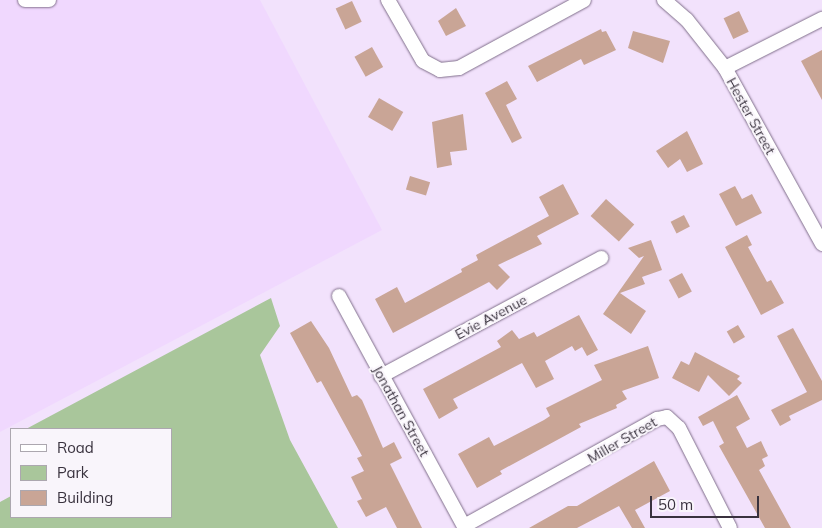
<!DOCTYPE html>
<style>
body{margin:0}
#map{position:relative;width:822px;height:528px;overflow:hidden;background:#f2e2fc;font-family:Mulish,sans-serif}
div>[style]{position:absolute}
.built>*{inset:0;background:#f0d8fe}
.green>*{inset:0;background:#a9c69b}
.building>*{inset:0;background:#c9a596;transform-origin:0 0}
.roads{filter:drop-shadow(0 0 1px #806f8b) drop-shadow(0 0 1px #806f8b)}
.street>*{height:14px;margin:-7px;padding:0 7px;transform-origin:7px;border-radius:7px;background:#fff}
span{translate:-50% -50%;white-space:nowrap;text-align:center;line-height:1.15;-webkit-text-stroke:4px #f9f5fb;paint-order:stroke}
.street-label{font-size:14px;color:#39323e}
.legend{position:absolute;left:10px;top:428px;width:162px;height:90px;box-sizing:border-box;background:#f9f5fb;border:1px solid #aca7af;margin:0;padding:6px 9px;list-style:none;font-size:15px;color:#39323e}
.legend li{display:flex;align-items:center;gap:10px;height:25px}
.legend b{width:25px;border:1px solid #aca7af}
.scale{position:absolute;left:650px;top:496px;width:109px;height:22px;box-sizing:border-box;border:2px solid #39323e;border-top:0;padding-left:6px;font-size:15px;line-height:18px;white-space:nowrap;color:#39323e;-webkit-text-stroke:4px #f9f5fb;paint-order:stroke}
</style>
<div id="map">
<div class="built">
<i style="clip-path:polygon(0 0,260px 0,382px 230px,0 432px)"></i>
</div>
<div class="green">
<i style="clip-path:polygon(271px 298px,280px 326px,260px 355px,290px 440px,338px 528px,0 528px,0 502px,11px 496px,11px 517px,171px 517px,171px 429px,26px 429px)"></i>
</div>
<div class="building">
<i style="left:352px;top:1px;width:23px;height:18px;rotate:65deg"></i>
<i style="clip-path:polygon(456px 8px,466px 26px,446px 36px,438px 21px)"></i>
<i style="left:739px;top:11px;width:23px;height:17px;rotate:65deg"></i>
<i style="clip-path:polygon(601px 29px,602px 32px,606px 31px,616px 50px,584px 65px,581px 59px,537px 82px,528px 66px)"></i>
<i style="clip-path:polygon(633px 31px,670px 41px,663px 63px,628px 48px)"></i>
<i style="left:372px;top:47px;width:23px;height:20px;rotate:61deg"></i>
<i style="clip-path:polygon(822px 50px,822px 100px,801px 61px)"></i>
<i style="clip-path:polygon(507px 81px,517px 99px,506px 105px,522px 138px,512px 143px,485px 93px)"></i>
<i style="left:379px;top:98px;width:28px;height:22px;rotate:30deg"></i>
<i style="clip-path:polygon(463px 114px,467px 150px,450px 152px,452px 165px,437px 168px,432px 122px)"></i>
<i style="clip-path:polygon(687px 131px,703px 164px,687px 172px,680px 159px,668px 168px,656px 151px)"></i>
<i style="left:410px;top:176px;width:21px;height:14px;rotate:17deg"></i>
<i style="clip-path:polygon(563px 184px,579px 214px,537px 236px,542px 244px,498px 265px,510px 277px,497px 290px,489px 282px,393px 333px,375px 299px,397px 287px,405px 303px,462px 272px,461px 269px,478px 260px,476px 255px,549px 216px,539px 197px)"></i>
<i style="clip-path:polygon(735px 186px,742px 199px,752px 194px,762px 213px,736px 226px,719px 194px)"></i>
<i style="left:606px;top:199px;width:38px;height:23px;rotate:42deg"></i>
<i style="left:684px;top:215px;width:13px;height:15px;rotate:63deg"></i>
<i style="clip-path:polygon(747px 235px,752px 245px,748px 247px,767px 282px,771px 280px,784px 303px,761px 315px,725px 247px)"></i>
<i style="clip-path:polygon(651px 240px,662px 270px,642px 277px,645px 284px,620px 293px,646px 311px,631px 334px,603px 314px,644px 256px,639px 258px,628px 248px)"></i>
<i style="left:682px;top:273px;width:21px;height:15px;rotate:62deg"></i>
<i style="clip-path:polygon(579px 315px,598px 350px,587px 356px,582px 347px,575px 351px,572px 346px,545px 361px,554px 379px,536px 388px,522px 363px,453px 399px,458px 408px,439px 419px,423px 389px,501px 347px,497px 341px,512px 330px,519px 339px,534px 332px,537px 337px)"></i>
<i style="clip-path:polygon(311px 321px,329px 348px,352px 397px,357px 395px,362px 400px,383px 448px,394px 442px,402px 458px,390px 464px,422px 528px,397px 528px,386px 507px,366px 517px,357px 501px,362px 499px,351px 477px,364px 471px,357px 458px,362px 456px,321px 381px,317px 383px,290px 333px)"></i>
<i style="left:738px;top:325px;width:14px;height:13px;rotate:60deg"></i>
<i style="clip-path:polygon(793px 328px,822px 381px,822px 400px,789px 416px,791px 420px,780px 426px,771px 410px,807px 392px,777px 336px)"></i>
<i style="clip-path:polygon(648px 346px,659px 378px,622px 391px,627px 399px,616px 405px,617px 408px,579px 424px,581px 427px,500px 471px,502px 474px,477px 488px,458px 454px,489px 437px,494px 446px,544px 420px,550px 416px,546px 408px,602px 380px,594px 365px)"></i>
<i style="clip-path:polygon(695px 352px,740px 376px,737px 379px,742px 383px,729px 396px,708px 375px,699px 392px,672px 378px,681px 361px,689px 365px)"></i>
<i style="clip-path:polygon(737px 395px,750px 419px,736px 427px,747px 448px,761px 441px,768px 456px,762px 459px,765px 466px,759px 470px,791px 528px,765px 528px,719px 446px,724px 443px,713px 421px,703px 426px,698px 417px)"></i>
<i style="clip-path:polygon(654px 461px,670px 491px,635px 510px,645px 528px,632px 528px,619px 506px,577px 528px,529px 528px,568px 506px,577px 506px)"></i>
</div>
<div class="roads">
<div class="street">
<i style="left:25px;top:0;width:24px"></i>
<i style="left:388px;top:0;width:70px;rotate:60.2deg"></i>
<i style="left:423px;top:61px;width:19px;rotate:28deg"></i>
<i style="left:440px;top:70px;width:19px;rotate:-6deg"></i>
<i style="left:459px;top:68px;width:142px;rotate:-28.5deg"></i>
<i style="left:664px;top:0;width:30px;rotate:41deg"></i>
<i style="left:687px;top:20px;width:61px;rotate:51.6deg"></i>
<i style="left:725px;top:68px;width:201px;rotate:61.1deg"></i>
<i style="left:725px;top:68px;width:109px;rotate:-26.8deg"></i>
<i style="left:339px;top:296px;width:264px;rotate:61.5deg"></i>
<i style="left:381px;top:376px;width:250px;rotate:-28.2deg"></i>
<i style="left:464px;top:526px;width:221px;rotate:-29deg"></i>
<i style="left:657px;top:419px;width:10px;rotate:-11deg"></i>
<i style="left:667px;top:417px;width:16px;rotate:43deg"></i>
<i style="left:679px;top:428px;width:112px;rotate:63deg"></i>
</div>
</div>
<div class="street-label">
<span style="left:751px;top:116px;rotate:61deg">Hester Street</span>
<span style="left:491px;top:317px;rotate:-28deg">Evie Avenue</span>
<span style="left:401px;top:411px;rotate:61deg">Jonathan Street</span>
<span style="left:622px;top:440px;rotate:-30deg">Miller Street</span>
</div>
<ul class="legend">
<li><b style="height:6px;background:#fff"></b>Road</li>
<li><b style="height:14px;background:#a9c69b"></b>Park</li>
<li><b style="height:14px;background:#c9a596"></b>Building</li>
</ul>
<div class="scale">50 m</div>
</div>
